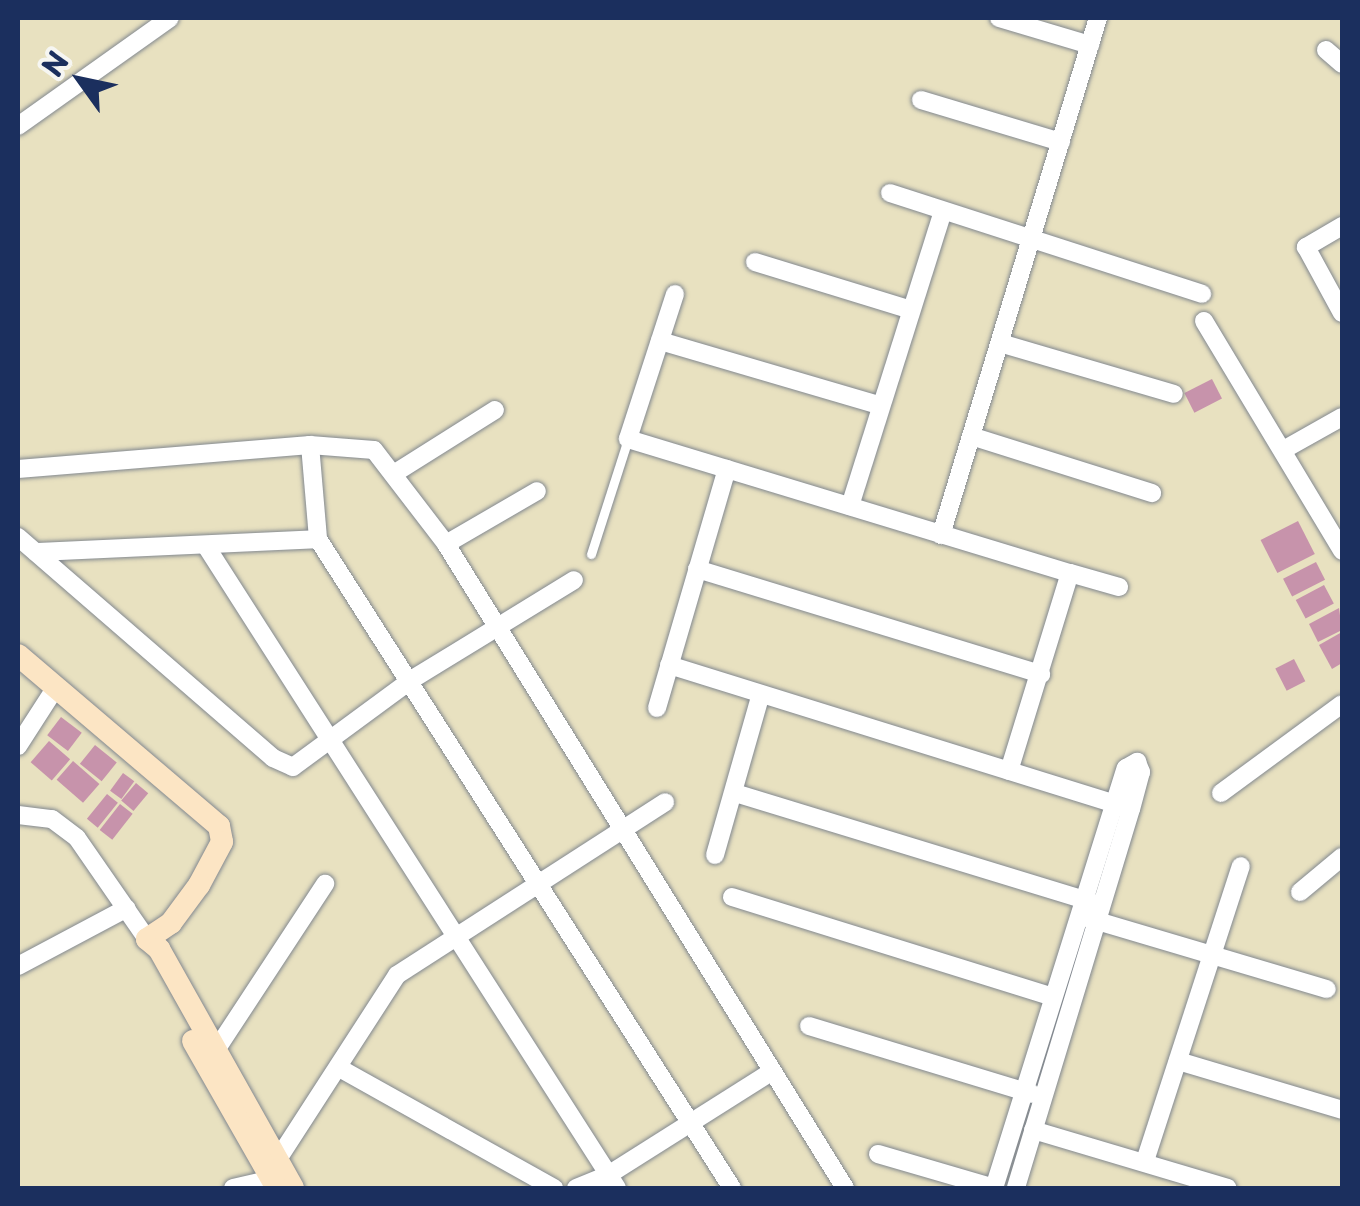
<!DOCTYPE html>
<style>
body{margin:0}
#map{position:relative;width:1360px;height:1206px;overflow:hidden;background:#e8e1c0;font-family:"Playpen Sans",sans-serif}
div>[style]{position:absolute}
.building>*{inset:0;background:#c793ab;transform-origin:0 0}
.roads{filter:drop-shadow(0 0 2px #82888f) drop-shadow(0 0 2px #82888f)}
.lane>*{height:9px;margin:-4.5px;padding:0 4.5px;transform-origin:4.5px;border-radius:4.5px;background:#fff}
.street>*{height:18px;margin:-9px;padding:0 9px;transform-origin:9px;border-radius:9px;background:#fff}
.secondary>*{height:22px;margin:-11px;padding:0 11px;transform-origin:11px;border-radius:11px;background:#fce5c4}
span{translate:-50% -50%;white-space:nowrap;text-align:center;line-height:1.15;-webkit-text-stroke:9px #f6f6f2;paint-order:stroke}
.frame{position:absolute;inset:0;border:20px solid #1b2f5e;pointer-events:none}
.north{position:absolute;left:30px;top:30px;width:100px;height:100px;-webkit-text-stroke:8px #f6f6f2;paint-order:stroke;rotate:303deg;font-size:28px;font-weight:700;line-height:40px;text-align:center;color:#1b2f5e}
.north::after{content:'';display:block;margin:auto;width:35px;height:45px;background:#1b2f5e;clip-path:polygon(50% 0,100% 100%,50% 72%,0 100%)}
</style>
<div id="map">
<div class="building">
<i style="left:1212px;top:379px;width:22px;height:31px;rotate:63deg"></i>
<i style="left:1298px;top:521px;width:37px;height:42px;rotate:63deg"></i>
<i style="left:1316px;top:562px;width:20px;height:37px;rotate:63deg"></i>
<i style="left:1324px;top:585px;width:21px;height:32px;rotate:62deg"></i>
<i style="clip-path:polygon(1339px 608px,1342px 630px,1318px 642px,1309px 624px)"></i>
<i style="clip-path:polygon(1342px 632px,1342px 663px,1332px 669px,1319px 645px)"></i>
<i style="left:1294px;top:659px;width:25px;height:21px;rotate:63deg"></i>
<i style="left:61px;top:717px;width:26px;height:23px;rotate:37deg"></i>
<i style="left:49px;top:741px;width:28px;height:28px;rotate:41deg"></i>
<i style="left:95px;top:745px;width:28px;height:24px;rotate:39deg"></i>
<i style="left:73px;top:761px;width:35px;height:25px;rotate:41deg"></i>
<i style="left:123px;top:773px;width:14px;height:22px;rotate:36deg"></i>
<i style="left:136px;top:783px;width:16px;height:23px;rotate:40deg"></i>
<i style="left:107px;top:794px;width:14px;height:32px;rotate:39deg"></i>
<i style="left:120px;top:804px;width:16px;height:33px;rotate:38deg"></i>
</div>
<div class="roads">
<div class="lane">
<i style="left:591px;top:554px;width:121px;rotate:-72.2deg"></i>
</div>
<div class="street">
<i style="left:999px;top:18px;width:95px;rotate:16.5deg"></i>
<i style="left:1326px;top:50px;width:21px;rotate:41deg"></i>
<i style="left:921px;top:100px;width:146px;rotate:16.7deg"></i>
<i style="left:18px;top:126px;width:186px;rotate:-35.4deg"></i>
<i style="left:890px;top:193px;width:328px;rotate:17.9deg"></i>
<i style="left:1342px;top:226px;width:42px;rotate:149.7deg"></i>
<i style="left:1306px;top:247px;width:75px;rotate:61.4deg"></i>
<i style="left:755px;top:262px;width:160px;rotate:17.1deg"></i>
<i style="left:675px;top:294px;width:152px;rotate:108deg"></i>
<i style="left:628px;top:439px;width:462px;rotate:16.9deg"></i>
<i style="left:1204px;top:321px;width:268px;rotate:59deg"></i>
<i style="left:660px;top:341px;width:228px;rotate:16.3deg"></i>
<i style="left:1000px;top:343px;width:181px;rotate:16.3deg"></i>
<i style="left:971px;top:436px;width:190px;rotate:17.5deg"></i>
<i style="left:310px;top:445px;width:94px;rotate:85.1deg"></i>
<i style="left:318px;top:539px;width:770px;rotate:57.47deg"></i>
<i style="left:1285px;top:449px;width:65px;rotate:-29.3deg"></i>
<i style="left:18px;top:469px;width:293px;rotate:-4.7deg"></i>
<i style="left:310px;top:445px;width:64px;rotate:4.5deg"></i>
<i style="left:374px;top:450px;width:118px;rotate:52.5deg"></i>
<i style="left:446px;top:544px;width:758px;rotate:58.22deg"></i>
<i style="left:395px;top:473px;width:118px;rotate:-32.2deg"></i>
<i style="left:850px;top:506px;width:309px;rotate:-72.5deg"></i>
<i style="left:941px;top:535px;width:540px;rotate:-73.11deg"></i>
<i style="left:18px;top:537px;width:337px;rotate:40.9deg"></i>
<i style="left:273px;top:758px;width:22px;rotate:24deg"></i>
<i style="left:293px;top:767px;width:147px;rotate:-36.4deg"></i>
<i style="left:411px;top:680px;width:191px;rotate:-31.5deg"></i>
<i style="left:446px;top:544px;width:105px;rotate:-30.2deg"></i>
<i style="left:206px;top:546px;width:762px;rotate:57.37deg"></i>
<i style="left:36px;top:552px;width:282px;rotate:-2.6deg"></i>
<i style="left:697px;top:569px;width:360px;rotate:17deg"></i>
<i style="left:669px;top:665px;width:479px;rotate:17.3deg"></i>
<i style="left:657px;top:708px;width:249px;rotate:-73.7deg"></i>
<i style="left:18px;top:746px;width:70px;rotate:-57.2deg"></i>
<i style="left:1009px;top:771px;width:207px;rotate:-72.9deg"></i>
<i style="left:1070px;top:573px;width:51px;rotate:15.9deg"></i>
<i style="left:735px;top:793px;width:372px;rotate:17deg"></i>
<i style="left:1221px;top:793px;width:150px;rotate:-36.3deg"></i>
<i style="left:18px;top:815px;width:34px;rotate:7deg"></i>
<i style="left:52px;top:819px;width:31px;rotate:37deg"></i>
<i style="left:77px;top:838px;width:123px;rotate:55.3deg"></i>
<i style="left:715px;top:855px;width:167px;rotate:-74.1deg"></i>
<i style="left:1300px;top:892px;width:55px;rotate:-39.8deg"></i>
<i style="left:732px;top:897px;width:336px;rotate:17.3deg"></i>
<i style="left:1087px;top:918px;width:250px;rotate:16.5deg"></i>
<i style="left:18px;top:966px;width:123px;rotate:-28deg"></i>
<i style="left:809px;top:1026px;width:234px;rotate:16.9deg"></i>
<i style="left:216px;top:1050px;width:199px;rotate:-56.7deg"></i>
<i style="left:1178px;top:1061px;width:171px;rotate:16.6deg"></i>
<i style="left:341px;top:1069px;width:244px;rotate:29.2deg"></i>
<i style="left:1033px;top:1130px;width:203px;rotate:16.6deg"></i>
<i style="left:878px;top:1154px;width:121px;rotate:16.3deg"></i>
<i style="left:278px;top:1159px;width:219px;rotate:-57.1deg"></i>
<i style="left:397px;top:975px;width:319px;rotate:-32.8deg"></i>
<i style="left:1145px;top:1161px;width:310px;rotate:-72deg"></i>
<i style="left:233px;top:1188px;width:39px;rotate:-13deg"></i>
<i style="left:576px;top:1188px;width:35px;rotate:-22deg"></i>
<i style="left:608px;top:1175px;width:193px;rotate:-32.3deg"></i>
<i style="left:994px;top:1188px;width:440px;rotate:-72.6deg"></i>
<i style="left:1126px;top:768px;width:13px;rotate:-29deg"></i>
<i style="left:1137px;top:762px;width:11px;rotate:68deg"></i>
<i style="left:1141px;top:772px;width:38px;rotate:105deg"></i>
<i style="left:1131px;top:809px;width:396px;rotate:106.9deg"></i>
</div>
<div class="secondary">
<i style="left:18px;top:655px;width:264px;rotate:40.4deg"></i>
<i style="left:219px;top:826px;width:16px;rotate:79deg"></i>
<i style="left:222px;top:842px;width:49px;rotate:118.1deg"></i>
<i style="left:199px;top:885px;width:47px;rotate:126.4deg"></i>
<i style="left:171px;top:923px;width:29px;rotate:146deg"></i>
<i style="left:147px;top:939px;width:16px;rotate:40deg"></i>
<i style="left:159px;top:949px;width:274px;rotate:60.7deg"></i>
<i style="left:193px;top:1041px;width:169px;rotate:60.3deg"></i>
</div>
</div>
<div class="frame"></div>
<div class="north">N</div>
</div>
